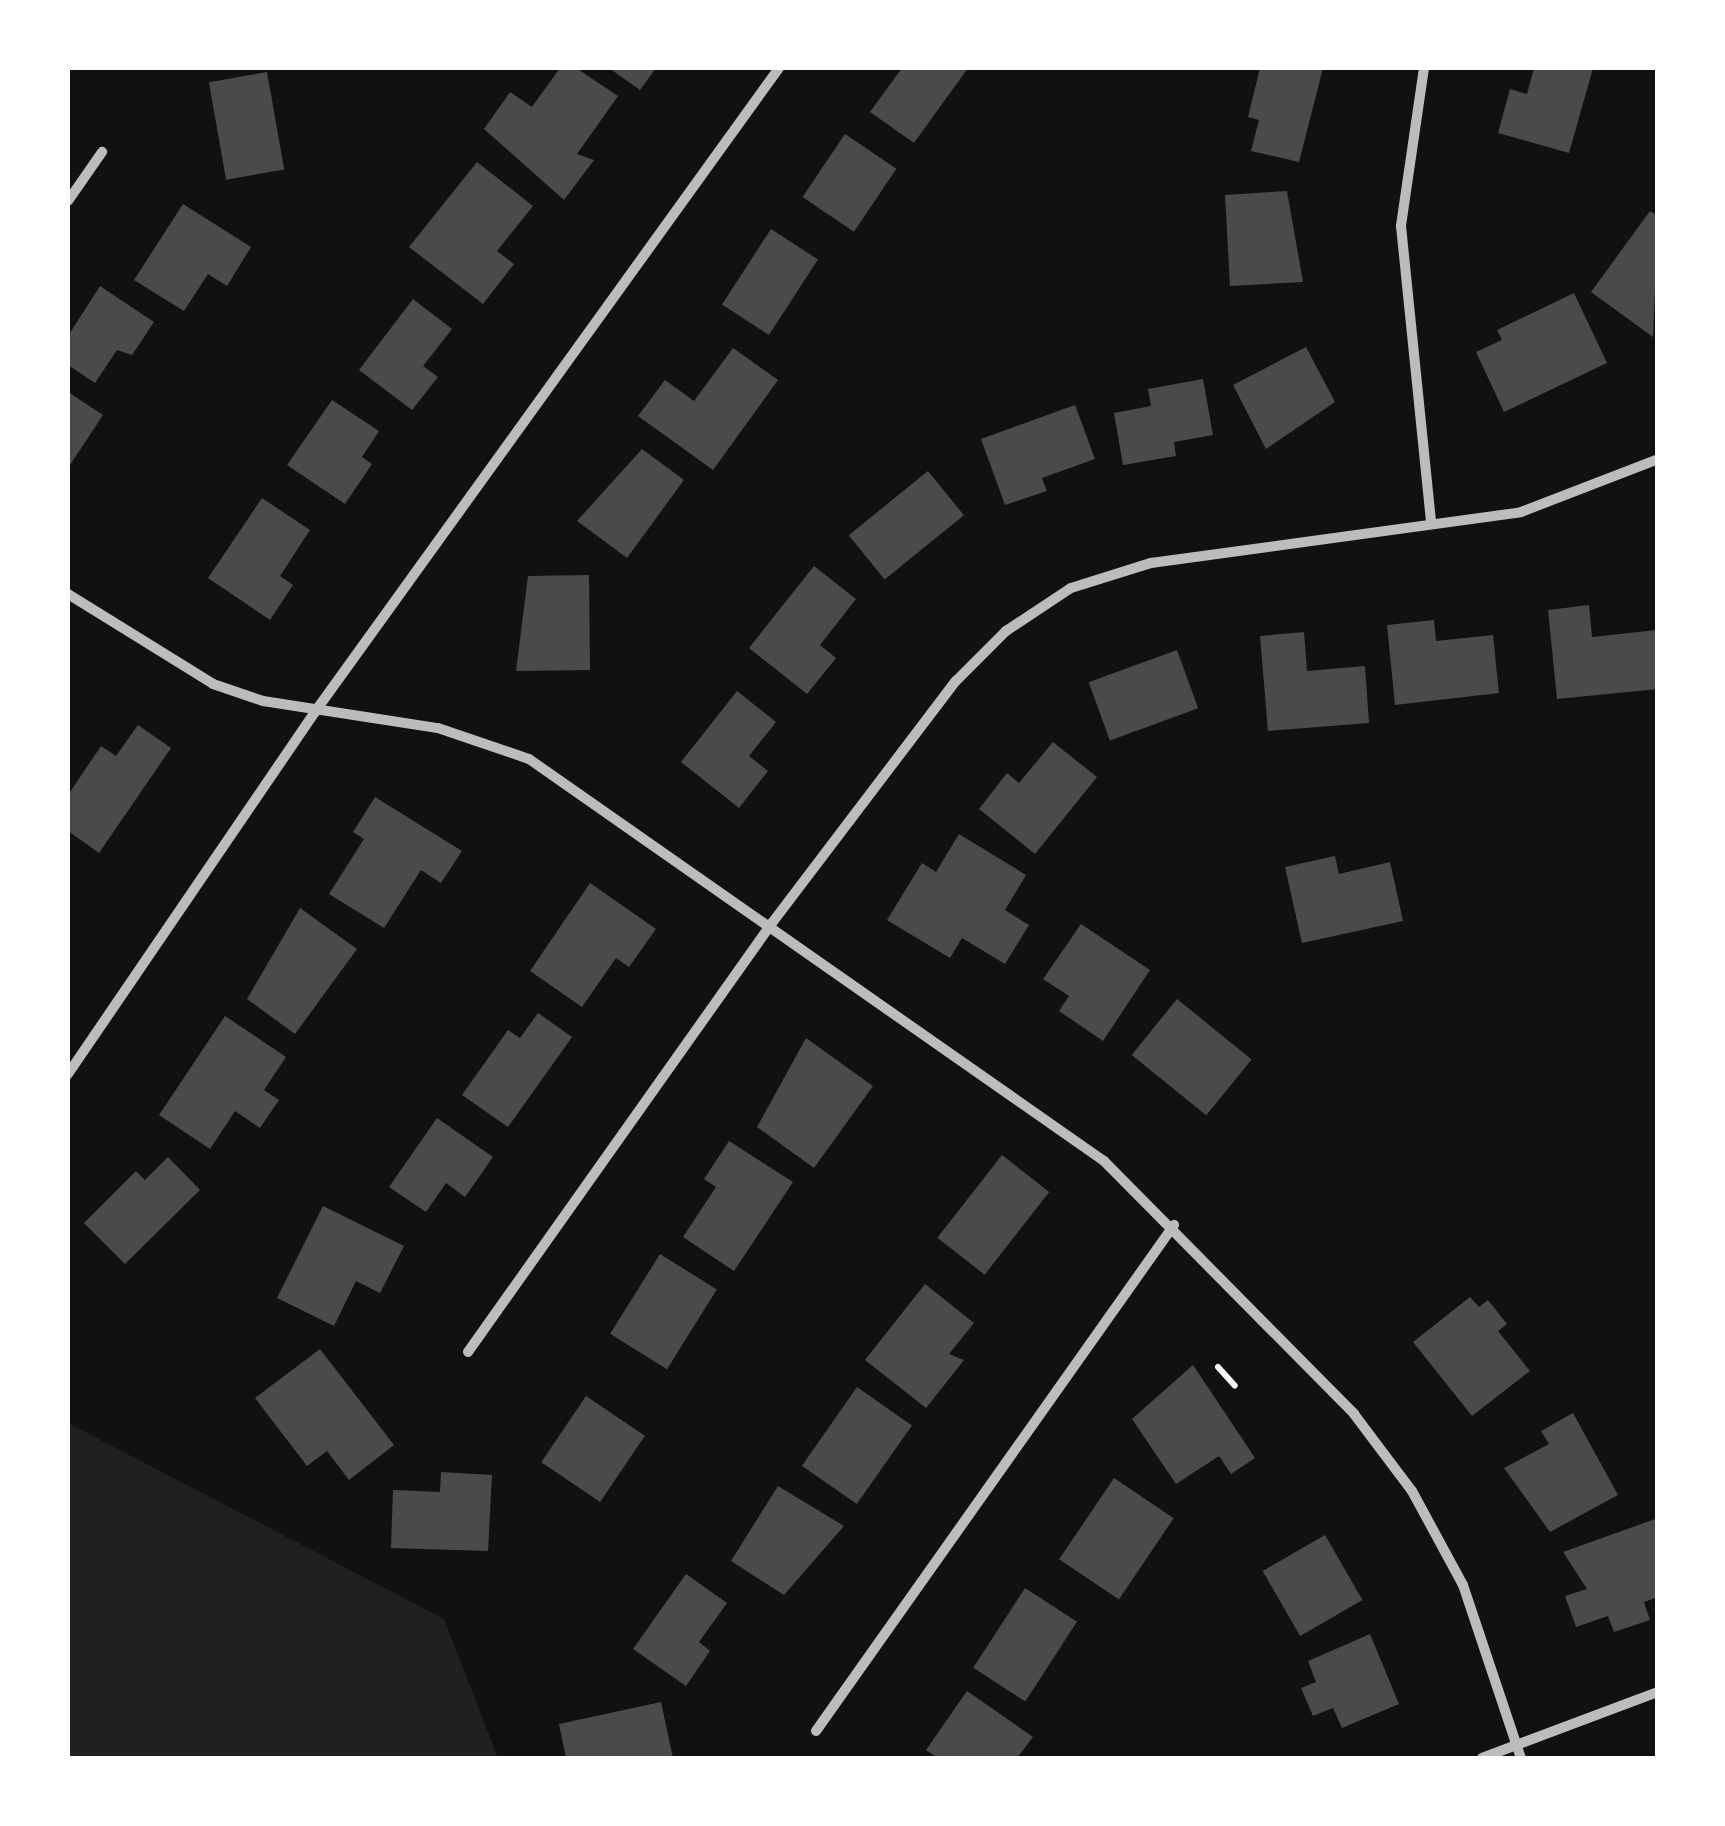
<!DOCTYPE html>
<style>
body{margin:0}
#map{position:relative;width:1725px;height:1826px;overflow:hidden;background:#111;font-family:Quicksand,sans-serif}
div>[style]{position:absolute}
.green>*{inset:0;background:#202020}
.building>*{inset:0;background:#4a4a4a;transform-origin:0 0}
.path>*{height:6px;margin:-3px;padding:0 3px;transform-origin:3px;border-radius:3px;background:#f5f5f5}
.minor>*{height:10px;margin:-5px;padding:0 5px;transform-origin:5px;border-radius:5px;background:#bcbcbc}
span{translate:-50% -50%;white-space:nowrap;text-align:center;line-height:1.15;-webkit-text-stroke:8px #fff;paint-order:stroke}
.frame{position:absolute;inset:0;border:70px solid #fff;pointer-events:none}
</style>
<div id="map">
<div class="green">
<i style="clip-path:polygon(68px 1423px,444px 1619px,498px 1758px,68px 1758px)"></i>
</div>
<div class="building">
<i style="clip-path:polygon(560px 68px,576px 68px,618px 96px,577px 154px,594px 160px,564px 200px,484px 129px,510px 92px,532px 107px)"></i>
<i style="clip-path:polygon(609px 68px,656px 68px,640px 90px)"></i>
<i style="clip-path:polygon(902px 68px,968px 68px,914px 143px,870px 112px)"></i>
<i style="clip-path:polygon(1260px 68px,1323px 68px,1299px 162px,1251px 151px,1259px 120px,1248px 117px)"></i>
<i style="clip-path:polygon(1534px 68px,1593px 68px,1569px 153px,1498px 133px,1510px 89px,1527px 94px)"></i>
<i style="left:267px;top:72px;width:99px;height:59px;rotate:80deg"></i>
<i style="left:845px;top:134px;width:62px;height:76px;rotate:34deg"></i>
<i style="clip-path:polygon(477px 162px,533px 206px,497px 251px,514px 264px,483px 304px,409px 247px)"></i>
<i style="clip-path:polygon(1287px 191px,1303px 282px,1230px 286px,1225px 195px)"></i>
<i style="clip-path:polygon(183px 204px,251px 247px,227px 286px,208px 274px,184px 311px,134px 280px)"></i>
<i style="clip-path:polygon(1650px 211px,1658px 216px,1653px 337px,1591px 292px)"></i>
<i style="left:771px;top:229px;width:56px;height:90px;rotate:33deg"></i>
<i style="clip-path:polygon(100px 286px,154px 322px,132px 355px,117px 350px,95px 383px,68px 365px,68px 336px)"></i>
<i style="clip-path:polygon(1574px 293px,1607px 363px,1504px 412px,1476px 352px,1502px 340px,1497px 330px)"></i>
<i style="clip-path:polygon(413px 299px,452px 329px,423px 366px,438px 377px,412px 410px,359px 370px)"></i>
<i style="clip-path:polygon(1306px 347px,1335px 402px,1266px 449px,1233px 385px)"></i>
<i style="clip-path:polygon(733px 348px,778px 380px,713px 470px,638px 416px,665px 380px,694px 401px)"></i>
<i style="clip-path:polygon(1203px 379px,1213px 435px,1174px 442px,1176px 456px,1123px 465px,1114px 413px,1151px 406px,1148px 389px)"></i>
<i style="clip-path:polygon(68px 392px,103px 415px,68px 468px)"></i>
<i style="clip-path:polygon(332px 400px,379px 431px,362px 457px,372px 464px,345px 504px,287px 465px)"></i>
<i style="clip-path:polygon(1075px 405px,1095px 459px,1042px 478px,1047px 491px,1005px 505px,981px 439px)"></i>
<i style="clip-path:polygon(642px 449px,684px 480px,627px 558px,577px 521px)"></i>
<i style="left:928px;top:471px;width:57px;height:102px;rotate:51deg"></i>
<i style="clip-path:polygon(262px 498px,310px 530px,280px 576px,293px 585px,270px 620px,208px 578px)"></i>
<i style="clip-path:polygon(814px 566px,856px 599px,820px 645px,836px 658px,807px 694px,749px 648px)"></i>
<i style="clip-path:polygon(589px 575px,590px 670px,516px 671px,528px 576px)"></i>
<i style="clip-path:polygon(1589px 605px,1592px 637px,1657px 630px,1658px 689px,1557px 699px,1548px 610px)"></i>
<i style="clip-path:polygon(1434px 620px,1436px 641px,1493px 635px,1499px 693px,1395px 705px,1387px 625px)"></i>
<i style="clip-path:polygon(1304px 632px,1307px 671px,1365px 666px,1369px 723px,1268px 731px,1260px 636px)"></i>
<i style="left:1177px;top:650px;width:62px;height:94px;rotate:70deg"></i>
<i style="clip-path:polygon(737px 691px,776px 722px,749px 756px,768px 771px,739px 808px,681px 762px)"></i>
<i style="clip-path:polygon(138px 725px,171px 748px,99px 853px,68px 831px,68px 795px,101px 746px,116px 756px)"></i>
<i style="clip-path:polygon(1053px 742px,1097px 777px,1035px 854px,979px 809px,1007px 773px,1019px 783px)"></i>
<i style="clip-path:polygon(375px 797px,462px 851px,441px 883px,421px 870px,384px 928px,329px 894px,364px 839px,353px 832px)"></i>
<i style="clip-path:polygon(959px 834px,1026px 875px,1005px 910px,1029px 925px,1005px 964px,962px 938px,950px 958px,887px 920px,922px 863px,936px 872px)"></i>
<i style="clip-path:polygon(1335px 856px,1339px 874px,1390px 862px,1403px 921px,1302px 943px,1285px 867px)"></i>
<i style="clip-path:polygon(590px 883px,656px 929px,629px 967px,616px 958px,582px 1007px,530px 971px)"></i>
<i style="clip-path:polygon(300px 908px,357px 949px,295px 1034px,247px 999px)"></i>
<i style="clip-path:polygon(1081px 924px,1150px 970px,1103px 1041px,1059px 1011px,1069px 996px,1043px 979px)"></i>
<i style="left:1177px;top:999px;width:96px;height:72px;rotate:39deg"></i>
<i style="clip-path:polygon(538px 1013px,572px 1037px,508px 1127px,462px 1095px,508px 1030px,520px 1038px)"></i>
<i style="clip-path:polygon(225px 1016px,286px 1057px,264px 1090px,279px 1100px,260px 1128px,235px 1111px,210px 1149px,159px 1115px)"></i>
<i style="clip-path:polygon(806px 1038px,873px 1086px,814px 1168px,757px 1127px)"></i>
<i style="clip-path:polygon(437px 1118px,493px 1157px,465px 1197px,446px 1183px,426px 1212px,389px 1187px)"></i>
<i style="clip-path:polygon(729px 1141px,793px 1182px,734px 1271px,683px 1237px,716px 1187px,704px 1179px)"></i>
<i style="left:1002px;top:1155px;width:60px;height:105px;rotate:38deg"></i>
<i style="clip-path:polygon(168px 1157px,200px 1190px,125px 1264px,84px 1223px,136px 1171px,145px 1180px)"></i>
<i style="clip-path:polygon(323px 1206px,404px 1246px,380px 1293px,356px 1281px,334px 1326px,277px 1298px)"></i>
<i style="left:660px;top:1254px;width:67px;height:94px;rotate:32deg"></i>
<i style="clip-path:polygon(925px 1284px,974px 1323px,949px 1354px,964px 1360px,926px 1408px,865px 1360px)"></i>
<i style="clip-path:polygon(1470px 1297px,1479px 1307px,1488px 1300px,1507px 1324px,1498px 1331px,1530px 1371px,1472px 1416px,1413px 1342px)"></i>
<i style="clip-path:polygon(320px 1349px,394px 1445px,349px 1480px,327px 1451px,307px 1466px,255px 1398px)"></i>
<i style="clip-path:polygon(1193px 1365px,1255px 1458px,1231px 1474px,1219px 1456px,1176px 1484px,1132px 1419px)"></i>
<i style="left:857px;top:1387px;width:67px;height:96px;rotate:35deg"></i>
<i style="left:586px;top:1396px;width:71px;height:80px;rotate:34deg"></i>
<i style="clip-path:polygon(1573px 1413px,1618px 1495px,1550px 1532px,1504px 1468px,1549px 1444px,1541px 1431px)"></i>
<i style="clip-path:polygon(441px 1472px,492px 1475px,488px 1551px,391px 1548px,393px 1490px,440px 1492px)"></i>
<i style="left:1114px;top:1478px;width:72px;height:98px;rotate:34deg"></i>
<i style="clip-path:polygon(778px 1486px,844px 1526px,784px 1595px,731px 1561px)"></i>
<i style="clip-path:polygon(1658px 1518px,1658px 1597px,1644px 1602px,1650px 1620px,1614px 1632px,1608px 1616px,1576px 1627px,1565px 1596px,1587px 1589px,1563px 1552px)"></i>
<i style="left:1325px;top:1535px;width:75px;height:72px;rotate:60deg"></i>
<i style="clip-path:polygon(686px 1574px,727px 1603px,699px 1642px,710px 1651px,686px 1686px,633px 1649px)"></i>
<i style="left:1025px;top:1588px;width:62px;height:95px;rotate:33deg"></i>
<i style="clip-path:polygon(1370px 1634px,1399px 1704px,1342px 1728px,1333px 1708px,1313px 1716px,1301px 1688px,1316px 1682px,1308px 1661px)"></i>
<i style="clip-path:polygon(967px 1691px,1033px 1737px,1017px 1758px,938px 1758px,926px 1750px)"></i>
<i style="clip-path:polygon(661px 1702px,673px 1758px,566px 1758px,559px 1724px)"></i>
</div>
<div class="path">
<i style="left:1218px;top:1367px;width:25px;rotate:48deg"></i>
</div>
<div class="minor">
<i style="left:1424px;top:68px;width:160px;rotate:98.3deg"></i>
<i style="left:1401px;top:226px;width:298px;rotate:84.2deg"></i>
<i style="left:68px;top:201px;width:60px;rotate:-55.2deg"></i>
<i style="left:68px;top:594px;width:171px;rotate:31.8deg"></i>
<i style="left:213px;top:684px;width:53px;rotate:18.8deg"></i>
<i style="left:263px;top:701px;width:177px;rotate:8.8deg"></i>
<i style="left:438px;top:728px;width:96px;rotate:18.8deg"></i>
<i style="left:529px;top:759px;width:702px;rotate:34.96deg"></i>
<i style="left:1104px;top:1161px;width:356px;rotate:45.3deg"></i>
<i style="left:1354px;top:1414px;width:96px;rotate:53deg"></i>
<i style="left:1412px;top:1491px;width:107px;rotate:61.5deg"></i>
<i style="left:1463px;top:1585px;width:182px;rotate:71.5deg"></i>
<i style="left:68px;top:1074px;width:442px;rotate:-55.7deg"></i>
<i style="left:317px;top:709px;width:790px;rotate:-54.22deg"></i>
<i style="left:468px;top:1352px;width:526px;rotate:-54.68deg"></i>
<i style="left:772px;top:923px;width:304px;rotate:-52.8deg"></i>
<i style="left:956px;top:681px;width:71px;rotate:-45deg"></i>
<i style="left:1006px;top:631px;width:78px;rotate:-33.5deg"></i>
<i style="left:1071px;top:588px;width:84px;rotate:-17.4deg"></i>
<i style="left:1151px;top:563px;width:373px;rotate:-7.8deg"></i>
<i style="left:1521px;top:512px;width:147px;rotate:-21.1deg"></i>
<i style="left:816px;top:1731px;width:620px;rotate:-54.72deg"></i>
<i style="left:1482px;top:1758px;width:188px;rotate:-20.6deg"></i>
</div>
<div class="frame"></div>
</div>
